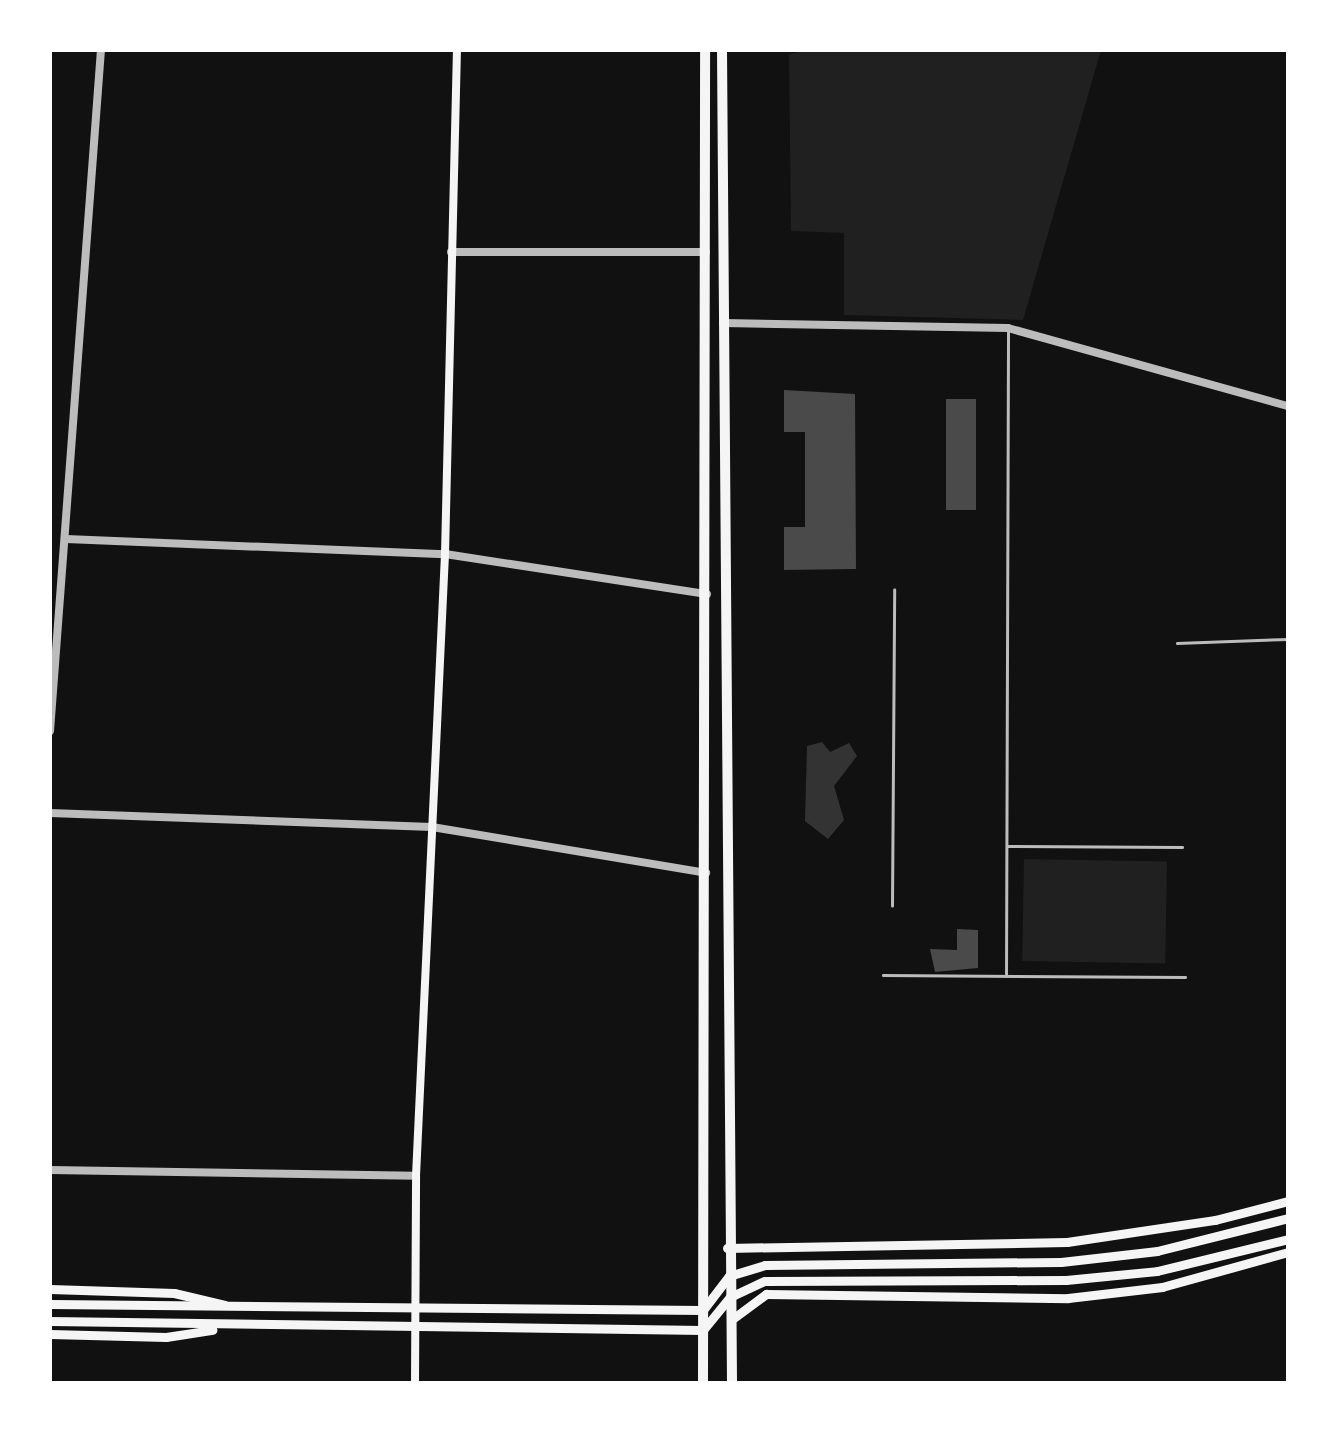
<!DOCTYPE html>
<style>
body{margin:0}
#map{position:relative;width:1338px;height:1433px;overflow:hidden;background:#111;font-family:Merriweather,serif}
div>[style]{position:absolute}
.green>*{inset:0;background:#202020;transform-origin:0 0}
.water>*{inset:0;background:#333}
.building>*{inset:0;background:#4a4a4a;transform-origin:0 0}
.service>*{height:2.5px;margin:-1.25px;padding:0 1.25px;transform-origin:1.25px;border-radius:1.25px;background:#bcbcbc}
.tertiary>*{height:8px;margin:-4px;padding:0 4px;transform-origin:4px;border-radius:4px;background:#bcbcbc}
.secondary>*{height:8px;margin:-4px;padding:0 4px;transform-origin:4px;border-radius:4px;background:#f5f5f5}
.primary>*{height:9px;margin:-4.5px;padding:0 4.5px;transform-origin:4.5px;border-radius:4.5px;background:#f5f5f5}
.trunk>*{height:10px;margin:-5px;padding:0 5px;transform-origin:5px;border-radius:5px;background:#f5f5f5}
span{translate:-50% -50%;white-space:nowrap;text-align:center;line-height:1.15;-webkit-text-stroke:10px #fff;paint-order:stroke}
.frame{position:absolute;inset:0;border:52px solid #fff;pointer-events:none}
</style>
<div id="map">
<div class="green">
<i style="clip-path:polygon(810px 50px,1101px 50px,1023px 320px,844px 315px,844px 233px,791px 231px,789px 54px)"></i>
<i style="left:1024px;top:859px;width:143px;height:102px;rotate:1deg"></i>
</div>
<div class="water">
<i style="clip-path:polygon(822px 742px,830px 752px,849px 743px,857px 756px,834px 786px,844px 820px,828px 839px,805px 821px,807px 746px)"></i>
</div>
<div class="building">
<i style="clip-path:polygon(784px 390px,855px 394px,856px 569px,784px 570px,784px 527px,805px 527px,805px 432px,784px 432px)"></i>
<i style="left:946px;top:399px;width:30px;height:111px"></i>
<i style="clip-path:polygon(957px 929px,978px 930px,978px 968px,935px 972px,930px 949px,957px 950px)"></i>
</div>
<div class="service">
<i style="left:1177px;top:643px;width:111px;rotate:-2.1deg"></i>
<i style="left:1008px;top:846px;width:174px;rotate:0.3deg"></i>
<i style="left:892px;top:906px;width:316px;rotate:-89.6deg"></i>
<i style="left:883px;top:975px;width:302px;rotate:0.4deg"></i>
<i style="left:1006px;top:976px;width:644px;rotate:-89.82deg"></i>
</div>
<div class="tertiary">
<i style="left:451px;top:252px;width:255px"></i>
<i style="left:723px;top:323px;width:285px;rotate:1deg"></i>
<i style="left:1008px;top:328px;width:291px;rotate:15.6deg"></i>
<i style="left:66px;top:539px;width:379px;rotate:2.3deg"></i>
<i style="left:445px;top:554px;width:265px;rotate:8.7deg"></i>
<i style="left:50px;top:731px;width:683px;rotate:-85.72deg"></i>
<i style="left:50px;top:813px;width:382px;rotate:2.1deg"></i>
<i style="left:432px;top:827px;width:278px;rotate:9.5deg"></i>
<i style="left:50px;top:1170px;width:366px;rotate:0.9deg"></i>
</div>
<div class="secondary">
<i style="left:415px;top:1383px;width:207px;rotate:-89.7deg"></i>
<i style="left:416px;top:1176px;width:623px;rotate:-87.33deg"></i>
<i style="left:445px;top:554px;width:504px;rotate:-88.64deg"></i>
</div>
<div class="primary">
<i style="left:727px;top:1248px;width:340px;rotate:-1deg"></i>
<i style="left:1067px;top:1242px;width:150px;rotate:-8.5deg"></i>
<i style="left:1215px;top:1220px;width:75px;rotate:-14.6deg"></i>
<i style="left:50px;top:1289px;width:124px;rotate:1.8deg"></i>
<i style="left:174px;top:1293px;width:52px;rotate:13.2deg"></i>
<i style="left:50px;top:1304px;width:653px;rotate:0.53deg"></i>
<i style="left:703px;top:1310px;width:43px;rotate:-52.6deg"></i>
<i style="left:729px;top:1276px;width:38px;rotate:-17deg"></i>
<i style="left:765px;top:1265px;width:296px;rotate:-0.6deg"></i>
<i style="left:1061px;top:1262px;width:97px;rotate:-6.5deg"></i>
<i style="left:1157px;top:1251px;width:135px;rotate:-14.1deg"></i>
<i style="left:731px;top:1320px;width:44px;rotate:-36.6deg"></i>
<i style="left:766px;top:1294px;width:302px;rotate:0.8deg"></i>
<i style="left:1068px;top:1298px;width:95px;rotate:-6.7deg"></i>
<i style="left:1162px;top:1287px;width:131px;rotate:-15.5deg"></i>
<i style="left:50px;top:1321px;width:653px;rotate:0.79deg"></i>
<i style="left:703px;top:1330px;width:43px;rotate:-50.7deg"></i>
<i style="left:730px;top:1297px;width:38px;rotate:-25deg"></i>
<i style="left:765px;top:1281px;width:301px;rotate:-0.2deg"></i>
<i style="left:1066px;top:1280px;width:91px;rotate:-5.6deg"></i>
<i style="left:1157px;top:1271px;width:135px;rotate:-13.7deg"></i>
<i style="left:50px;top:1334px;width:116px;rotate:1.5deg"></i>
<i style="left:166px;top:1337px;width:47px;rotate:-8.7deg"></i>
</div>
<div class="trunk">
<i style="left:722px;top:50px;width:1333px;rotate:89.57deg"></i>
<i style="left:703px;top:1383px;width:1333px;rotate:-89.91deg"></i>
</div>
<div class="frame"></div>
</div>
